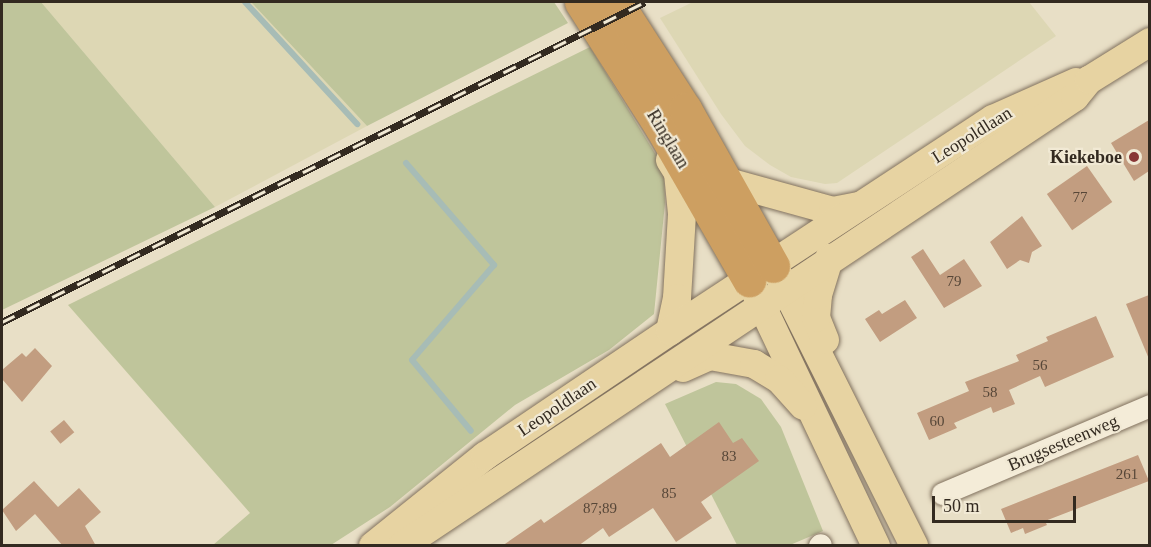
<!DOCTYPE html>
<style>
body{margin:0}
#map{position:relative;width:1151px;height:547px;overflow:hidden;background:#e8dfc6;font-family:Georgia,serif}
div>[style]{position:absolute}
.farmland>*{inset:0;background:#ddd7b4}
.green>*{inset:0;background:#bfc59b}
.stream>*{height:6px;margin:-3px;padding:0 3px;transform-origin:3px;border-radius:3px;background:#a7bcb6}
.building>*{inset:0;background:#c29d80;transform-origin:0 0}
.roads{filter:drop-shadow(0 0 2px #81715e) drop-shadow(0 0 2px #81715e)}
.minor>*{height:22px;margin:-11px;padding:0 11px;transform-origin:11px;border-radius:11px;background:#f4ecd8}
.major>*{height:28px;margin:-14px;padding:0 14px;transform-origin:14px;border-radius:14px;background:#e7d3a2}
.highway>*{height:33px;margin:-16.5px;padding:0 16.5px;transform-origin:16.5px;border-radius:16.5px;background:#cd9f61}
.rail>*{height:7px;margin-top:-3.5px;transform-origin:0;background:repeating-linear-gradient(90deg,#f1e9d4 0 14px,#332a20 0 28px);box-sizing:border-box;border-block:2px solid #332a20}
.dots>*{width:16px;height:16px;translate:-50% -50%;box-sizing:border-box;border:3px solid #f1e9d4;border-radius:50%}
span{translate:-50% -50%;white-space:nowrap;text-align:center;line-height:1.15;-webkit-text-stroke:4.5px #f1e9d4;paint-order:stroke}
.number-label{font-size:15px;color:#574738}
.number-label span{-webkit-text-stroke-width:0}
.street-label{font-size:18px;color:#332a20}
.poi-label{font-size:18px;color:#332a20;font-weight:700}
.right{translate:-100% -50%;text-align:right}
.frame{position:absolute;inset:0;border:3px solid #332a20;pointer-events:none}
.scale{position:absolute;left:932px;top:496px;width:144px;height:27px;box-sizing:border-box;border:3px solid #332a20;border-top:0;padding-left:8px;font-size:18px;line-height:21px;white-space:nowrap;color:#332a20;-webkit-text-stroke:4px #f1e9d4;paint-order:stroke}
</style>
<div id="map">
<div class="farmland">
<i style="clip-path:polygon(41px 2px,251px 2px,367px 126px,215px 207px)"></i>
<i style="clip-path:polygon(693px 2px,1029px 2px,1056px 36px,837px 183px,825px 184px,791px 177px,770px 165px,745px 146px,721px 114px,660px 18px)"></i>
</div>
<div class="green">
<i style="clip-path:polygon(2px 2px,41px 2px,215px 207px,2px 310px)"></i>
<i style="clip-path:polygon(251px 2px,554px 2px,568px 23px,367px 126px)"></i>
<i style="clip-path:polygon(590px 47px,664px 168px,665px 203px,654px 314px,609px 350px,515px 405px,390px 507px,331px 545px,213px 545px,250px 513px,68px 305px)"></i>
<i style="clip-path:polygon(716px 382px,736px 384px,761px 399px,781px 427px,823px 531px,790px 545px,737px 545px,665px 404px)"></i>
</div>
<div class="stream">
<i style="left:245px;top:2px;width:166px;rotate:47.4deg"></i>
<i style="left:406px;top:163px;width:135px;rotate:49.2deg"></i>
<i style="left:494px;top:265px;width:125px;rotate:130.8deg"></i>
<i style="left:412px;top:360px;width:92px;rotate:50.3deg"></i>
</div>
<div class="building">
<i style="clip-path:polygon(1149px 120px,1149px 171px,1134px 181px,1111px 143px)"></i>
<i style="left:1087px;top:166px;width:44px;height:49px;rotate:55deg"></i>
<i style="clip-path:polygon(1022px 216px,1042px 246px,1032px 252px,1029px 263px,1020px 260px,1007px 269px,990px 242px)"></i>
<i style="clip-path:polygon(923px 249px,940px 275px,964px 259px,982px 286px,944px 308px,911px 257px)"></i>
<i style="clip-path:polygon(1149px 295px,1149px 359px,1126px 304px)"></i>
<i style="clip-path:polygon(905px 300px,917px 318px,880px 342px,865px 319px,879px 310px,882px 314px)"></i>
<i style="clip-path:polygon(1096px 316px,1114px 357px,1045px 387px,1040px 376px,1009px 390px,1015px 404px,993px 413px,991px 407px,954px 423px,957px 428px,929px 440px,917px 413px,969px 391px,965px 382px,1019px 361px,1016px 355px,1048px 341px,1046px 337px)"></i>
<i style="clip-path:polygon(35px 348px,52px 366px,22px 402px,2px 379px,2px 370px,22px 353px,26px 357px)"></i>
<i style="left:64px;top:420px;width:16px;height:18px;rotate:50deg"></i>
<i style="clip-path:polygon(719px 422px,733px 443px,742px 438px,759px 461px,701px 502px,712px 518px,676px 542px,653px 508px,609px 537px,603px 528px,578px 546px,502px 546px,541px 519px,544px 523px,661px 443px,670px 457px)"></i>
<i style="clip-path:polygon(1138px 455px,1149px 481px,1045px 521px,1047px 525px,1025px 534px,1023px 528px,1011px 533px,1001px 509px)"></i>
<i style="clip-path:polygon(34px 481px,58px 507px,79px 488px,101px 512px,85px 526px,96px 546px,63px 546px,35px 514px,16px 531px,2px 510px)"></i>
</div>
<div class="roads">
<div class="minor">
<i style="left:943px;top:494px;width:225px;rotate:-23deg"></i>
<i style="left:820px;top:546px;width:1px;rotate:-45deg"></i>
</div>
<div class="major">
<i style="left:670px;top:160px;width:15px;rotate:58deg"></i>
<i style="left:678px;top:173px;width:41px;rotate:84.4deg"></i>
<i style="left:682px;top:214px;width:84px;rotate:93.4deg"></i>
<i style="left:677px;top:298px;width:34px;rotate:102deg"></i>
<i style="left:728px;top:182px;width:109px;rotate:15.4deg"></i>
<i style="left:833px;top:211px;width:26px;rotate:-11deg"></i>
<i style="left:777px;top:272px;width:306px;rotate:63.4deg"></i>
<i style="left:753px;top:287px;width:287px;rotate:64.6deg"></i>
<i style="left:825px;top:340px;width:24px;rotate:-112deg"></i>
<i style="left:816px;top:318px;width:23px;rotate:-85deg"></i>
<i style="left:818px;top:295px;width:39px;rotate:-73deg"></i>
<i style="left:683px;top:368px;width:30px;rotate:-24deg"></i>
<i style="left:710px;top:356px;width:45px;rotate:10.3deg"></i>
<i style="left:754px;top:364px;width:29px;rotate:31deg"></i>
<i style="left:779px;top:379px;width:36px;rotate:48deg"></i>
<i style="left:373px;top:546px;width:144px;rotate:-38.8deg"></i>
<i style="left:485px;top:456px;width:223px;rotate:-34deg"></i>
<i style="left:670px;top:331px;width:386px;rotate:-33.3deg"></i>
<i style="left:993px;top:119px;width:91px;rotate:-24deg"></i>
<i style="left:402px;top:546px;width:809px;rotate:-33.71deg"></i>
<i style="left:1075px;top:97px;width:22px;rotate:-51deg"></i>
<i style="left:1089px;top:80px;width:72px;rotate:-31.9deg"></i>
</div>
<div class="highway">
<i style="left:581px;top:2px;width:148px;rotate:57.4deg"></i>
<i style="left:661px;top:127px;width:177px;rotate:60.1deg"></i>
<i style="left:616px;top:2px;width:127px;rotate:57.2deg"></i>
<i style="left:685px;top:109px;width:180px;rotate:60.7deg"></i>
</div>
</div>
<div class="rail">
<i style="left:2px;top:322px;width:718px;rotate:-26.46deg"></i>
</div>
<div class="dots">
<i style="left:1134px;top:157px;background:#893635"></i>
</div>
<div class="number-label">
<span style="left:1080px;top:198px">77</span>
<span style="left:954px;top:282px">79</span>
<span style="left:1040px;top:366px">56</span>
<span style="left:990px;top:393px">58</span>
<span style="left:937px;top:422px">60</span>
<span style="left:729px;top:457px">83</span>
<span style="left:1127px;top:475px">261</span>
<span style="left:669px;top:494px">85</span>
<span style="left:600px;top:509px">87;89</span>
</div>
<div class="street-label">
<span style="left:972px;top:135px;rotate:-32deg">Leopoldlaan</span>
<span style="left:668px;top:139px;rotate:59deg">Ringlaan</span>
<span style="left:557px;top:407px;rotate:-34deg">Leopoldlaan</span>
<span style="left:1063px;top:443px;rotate:-23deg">Brugsesteenweg</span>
</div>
<div class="poi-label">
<span class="right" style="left:1122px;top:157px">Kiekeboe</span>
</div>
<div class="frame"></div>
<div class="scale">50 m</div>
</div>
